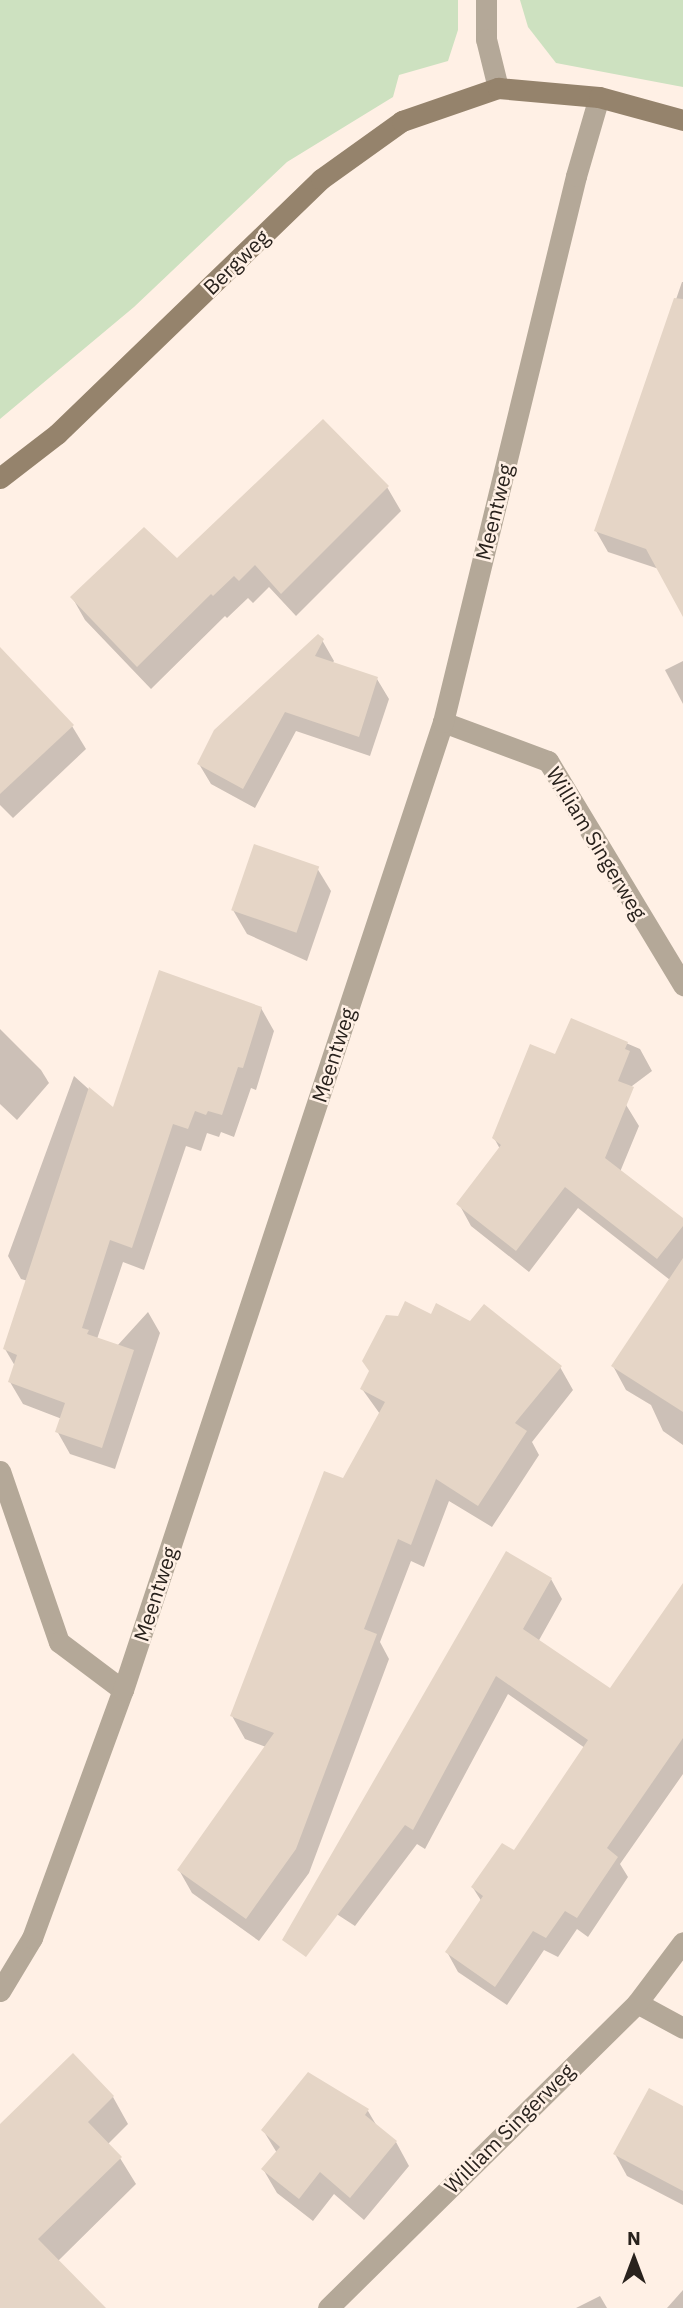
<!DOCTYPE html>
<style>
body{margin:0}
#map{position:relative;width:683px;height:2308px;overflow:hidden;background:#fff0e5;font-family:"IBM Plex Sans",sans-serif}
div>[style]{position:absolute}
.green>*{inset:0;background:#cde1c0}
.shadow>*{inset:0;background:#0003}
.building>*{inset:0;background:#e5d5c6;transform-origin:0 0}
.street>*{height:21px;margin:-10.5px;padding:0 10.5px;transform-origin:10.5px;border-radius:10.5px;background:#b4a898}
.secondary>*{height:21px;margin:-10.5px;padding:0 10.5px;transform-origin:10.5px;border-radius:10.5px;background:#95836c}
span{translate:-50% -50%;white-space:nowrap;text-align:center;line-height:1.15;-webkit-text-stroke:5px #fff0e5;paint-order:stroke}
.street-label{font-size:21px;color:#29221d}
.north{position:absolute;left:599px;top:2224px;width:70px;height:70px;-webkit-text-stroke:5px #fff0e5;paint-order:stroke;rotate:0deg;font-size:19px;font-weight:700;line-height:28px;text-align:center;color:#29221d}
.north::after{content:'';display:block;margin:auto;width:24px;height:32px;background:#29221d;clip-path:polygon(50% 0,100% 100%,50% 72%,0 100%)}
</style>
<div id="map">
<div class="green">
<i style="clip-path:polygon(0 0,458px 0,458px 30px,448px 61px,399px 75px,393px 97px,287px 162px,134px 307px,0 419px)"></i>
<i style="clip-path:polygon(520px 0,683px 0,683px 87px,556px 63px,528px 27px)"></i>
</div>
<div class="shadow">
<i style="clip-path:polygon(682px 282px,683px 282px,683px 613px,659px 569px,608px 552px,596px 531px)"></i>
<i style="clip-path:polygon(387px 487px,401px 511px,296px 616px,269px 587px,253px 603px,248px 598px,227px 618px,225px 616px,151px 689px,85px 620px,72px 597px)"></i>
<i style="clip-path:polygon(322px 640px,334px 661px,332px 664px,377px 679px,389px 699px,370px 756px,296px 731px,255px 808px,211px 784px,199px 764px)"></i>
<i style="clip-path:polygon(683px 661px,683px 704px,665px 670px)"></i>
<i style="clip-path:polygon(0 669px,72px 726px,86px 749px,13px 818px,0 805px)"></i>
<i style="clip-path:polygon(317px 868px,331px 891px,307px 961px,247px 934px,233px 910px)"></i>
<i style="clip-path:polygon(261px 1008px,274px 1031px,256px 1090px,251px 1088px,234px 1137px,221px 1132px,219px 1137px,207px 1133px,201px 1151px,186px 1146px,144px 1270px,123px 1262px,97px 1339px,117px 1346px,148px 1312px,160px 1333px,115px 1469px,70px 1454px,57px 1431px,62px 1419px,23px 1404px,10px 1382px,15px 1366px,5px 1349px,28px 1281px,21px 1279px,8px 1256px,74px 1076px,113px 1111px)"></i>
<i style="clip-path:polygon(572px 1020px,640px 1049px,652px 1071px,620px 1095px,639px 1126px,620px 1172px,683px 1220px,683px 1264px,670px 1280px,578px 1208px,529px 1272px,471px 1226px,459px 1204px,500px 1149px,494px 1138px,556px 1057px)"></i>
<i style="clip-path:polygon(0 1029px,41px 1070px,49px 1083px,17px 1120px,0 1104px)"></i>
<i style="clip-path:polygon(683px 1289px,683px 1445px,663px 1431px,651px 1405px,626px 1390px,613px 1366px)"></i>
<i style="clip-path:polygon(431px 1316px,560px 1367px,573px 1390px,532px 1442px,539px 1455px,492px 1527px,449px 1501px,424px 1567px,411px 1561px,380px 1642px,389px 1659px,309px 1873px,259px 1941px,192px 1893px,179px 1870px,266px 1747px,245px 1739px,232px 1716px,343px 1480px,380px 1414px,362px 1389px)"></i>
<i style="clip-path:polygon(551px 1579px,562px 1599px,538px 1642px,610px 1690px,683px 1586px,683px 1774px,620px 1864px,628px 1877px,588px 1937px,577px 1929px,558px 1957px,544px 1950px,507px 2005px,458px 1972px,447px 1952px,482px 1902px,473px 1888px,515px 1852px,585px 1748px,508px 1694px,425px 1849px,417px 1844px,355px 1926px,335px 1913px)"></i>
<i style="clip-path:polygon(73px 2056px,113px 2097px,128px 2124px,107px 2145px,120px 2158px,136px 2184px,58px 2261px,103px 2308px,0 2308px,0 2127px)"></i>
<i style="clip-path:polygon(683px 2107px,683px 2205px,627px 2176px,615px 2154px)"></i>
<i style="clip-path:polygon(368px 2111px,378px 2128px,396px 2142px,409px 2166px,364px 2220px,334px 2194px,313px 2221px,277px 2193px,263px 2169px,277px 2153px,263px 2130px)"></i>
<i style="clip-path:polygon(683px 2290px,683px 2308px,667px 2308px)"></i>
<i style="clip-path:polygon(600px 2296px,607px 2308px,576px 2308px)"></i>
</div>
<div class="building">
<i style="clip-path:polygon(674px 298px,683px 299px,683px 617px,646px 549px,594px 531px)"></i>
<i style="clip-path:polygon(323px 419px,389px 486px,281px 594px,255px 565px,239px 581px,234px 576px,213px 596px,211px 594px,137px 667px,70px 597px,144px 527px,177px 558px)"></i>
<i style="clip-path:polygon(318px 634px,324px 639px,315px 656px,378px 677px,359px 737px,285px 712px,243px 789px,197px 764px,214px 730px)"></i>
<i style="clip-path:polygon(0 647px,74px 725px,0 794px)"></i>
<i style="left:254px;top:844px;width:69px;height:70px;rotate:19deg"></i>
<i style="clip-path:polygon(159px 970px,262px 1007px,243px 1068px,238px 1067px,222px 1115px,208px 1111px,206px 1115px,195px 1111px,188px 1129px,173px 1124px,132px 1248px,110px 1240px,82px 1328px,89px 1330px,87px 1334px,134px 1350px,102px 1448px,55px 1432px,65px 1403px,8px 1382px,17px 1355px,3px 1349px,89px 1087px,113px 1107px)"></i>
<i style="clip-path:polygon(571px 1018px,628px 1042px,625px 1049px,630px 1051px,618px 1081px,634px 1087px,605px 1158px,683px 1218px,683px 1226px,657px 1259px,565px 1187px,516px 1251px,456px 1204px,501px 1145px,492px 1138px,530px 1044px,555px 1054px)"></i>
<i style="clip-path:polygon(683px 1258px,683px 1412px,611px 1366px)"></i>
<i style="clip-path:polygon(405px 1301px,431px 1314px,436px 1303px,470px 1321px,484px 1304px,562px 1366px,515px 1423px,527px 1431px,478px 1506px,436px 1479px,411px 1545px,398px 1539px,364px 1629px,377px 1634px,296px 1849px,246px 1919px,177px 1870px,274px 1733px,230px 1716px,324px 1471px,343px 1478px,385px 1402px,360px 1389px,369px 1371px,362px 1361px,386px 1315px,398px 1316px)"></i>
<i style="clip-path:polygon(506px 1551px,552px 1578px,523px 1629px,610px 1688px,683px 1583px,683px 1738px,607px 1848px,618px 1857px,577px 1918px,565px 1911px,546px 1938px,533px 1931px,495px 1987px,445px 1952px,483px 1896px,471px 1887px,502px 1843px,514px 1850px,588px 1740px,496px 1676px,413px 1830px,405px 1825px,306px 1957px,282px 1940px)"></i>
<i style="clip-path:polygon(73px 2053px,114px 2096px,88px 2122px,122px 2157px,38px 2239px,106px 2308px,0 2308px,0 2124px)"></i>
<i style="clip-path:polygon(308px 2072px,369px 2109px,365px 2115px,397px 2141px,350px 2198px,320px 2172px,299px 2199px,261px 2169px,280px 2147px,261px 2130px)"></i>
<i style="clip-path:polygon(649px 2088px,683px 2106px,683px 2191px,613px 2154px)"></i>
</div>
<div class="street">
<i style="left:486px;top:0;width:39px;rotate:90deg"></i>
<i style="left:486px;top:39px;width:50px;rotate:76.2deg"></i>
<i style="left:443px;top:722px;width:112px;rotate:20.4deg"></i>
<i style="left:548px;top:761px;width:262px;rotate:58.9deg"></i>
<i style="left:0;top:1471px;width:181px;rotate:71deg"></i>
<i style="left:59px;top:1642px;width:80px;rotate:36.9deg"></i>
<i style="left:0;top:1991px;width:62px;rotate:-58.9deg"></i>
<i style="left:32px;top:1938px;width:264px;rotate:-69.9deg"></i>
<i style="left:123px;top:1690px;width:1020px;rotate:-71.71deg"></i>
<i style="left:443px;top:722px;width:562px;rotate:-76.31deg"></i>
<i style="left:576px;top:176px;width:82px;rotate:-73.8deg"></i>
<i style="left:637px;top:2003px;width:52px;rotate:28.5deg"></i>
<i style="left:328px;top:2308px;width:434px;rotate:-44.6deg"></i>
<i style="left:637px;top:2003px;width:76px;rotate:-53deg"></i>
</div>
<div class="secondary">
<i style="left:0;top:478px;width:72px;rotate:-37.7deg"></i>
<i style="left:57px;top:434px;width:367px;rotate:-44deg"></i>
<i style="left:321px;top:179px;width:100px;rotate:-35.6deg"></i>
<i style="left:402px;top:121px;width:102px;rotate:-19deg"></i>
<i style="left:498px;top:88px;width:101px;rotate:5.1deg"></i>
<i style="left:599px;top:97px;width:87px;rotate:15.3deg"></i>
</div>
<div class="street-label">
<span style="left:236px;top:262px;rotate:-44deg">Bergweg</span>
<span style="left:494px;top:512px;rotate:-76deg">Meentweg</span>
<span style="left:597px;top:843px;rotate:59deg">William Singerweg</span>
<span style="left:333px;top:1055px;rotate:-72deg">Meentweg</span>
<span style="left:155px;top:1594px;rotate:-72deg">Meentweg</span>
<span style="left:509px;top:2128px;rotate:-45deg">William Singerweg</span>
</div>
<div class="north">N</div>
</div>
